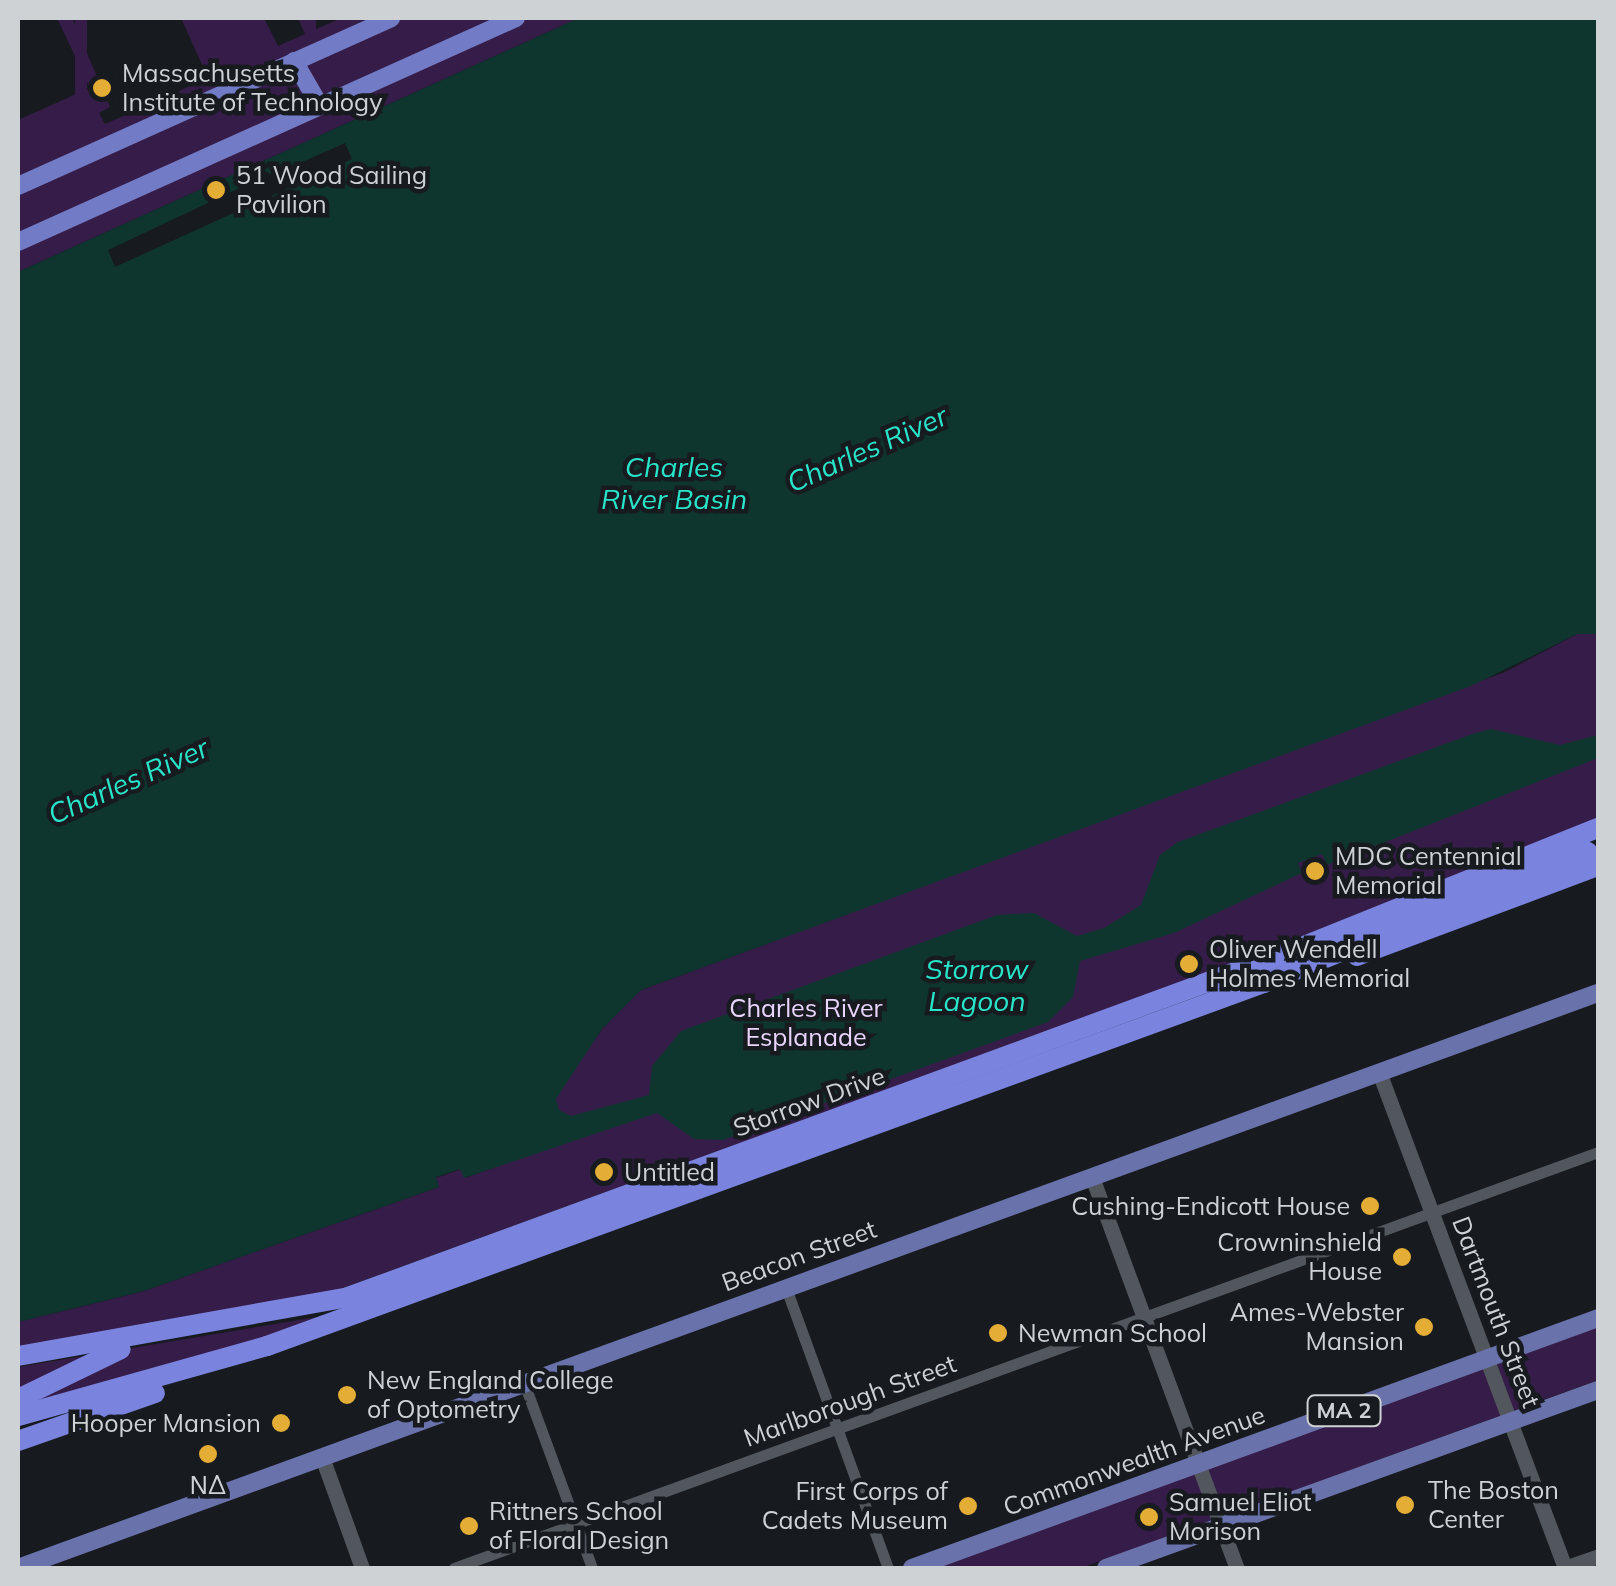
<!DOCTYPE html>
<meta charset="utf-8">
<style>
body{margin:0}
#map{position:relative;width:1616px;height:1586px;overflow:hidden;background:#171b20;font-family:Mulish,sans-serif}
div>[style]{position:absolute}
.green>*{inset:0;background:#361c48;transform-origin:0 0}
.water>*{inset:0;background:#0e362f}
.pier>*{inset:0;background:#171b20}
.minor>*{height:11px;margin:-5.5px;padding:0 5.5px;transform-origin:5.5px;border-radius:5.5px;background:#51575c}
.secondary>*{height:15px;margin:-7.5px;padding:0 7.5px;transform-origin:7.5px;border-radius:7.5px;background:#51575c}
.primary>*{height:18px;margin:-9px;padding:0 9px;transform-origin:9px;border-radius:9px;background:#6a72ab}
.trunk>*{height:18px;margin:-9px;padding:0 9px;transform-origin:9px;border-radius:9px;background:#727bc5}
.motorway>*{height:20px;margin:-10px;padding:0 10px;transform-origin:10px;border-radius:10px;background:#7a84df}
.dots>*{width:28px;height:28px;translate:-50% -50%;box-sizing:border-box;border:5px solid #171b20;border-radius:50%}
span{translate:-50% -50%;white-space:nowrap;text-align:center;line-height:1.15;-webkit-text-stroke:9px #171b20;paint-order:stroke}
.shield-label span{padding:2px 8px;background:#171b20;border:2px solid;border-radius:8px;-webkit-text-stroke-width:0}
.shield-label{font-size:22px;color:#ced2d5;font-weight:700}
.poi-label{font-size:25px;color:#ced2d5}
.left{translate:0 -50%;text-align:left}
.right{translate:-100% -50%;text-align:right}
.park-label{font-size:25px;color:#ead5fc}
.street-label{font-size:25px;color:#ced2d5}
.water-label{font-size:28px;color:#28e5ca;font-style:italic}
.frame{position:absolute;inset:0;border:20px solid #ced2d5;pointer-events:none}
</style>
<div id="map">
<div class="green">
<i style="clip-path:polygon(57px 18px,72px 18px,110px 107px,99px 113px,105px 124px,208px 78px,181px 18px,264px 18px,278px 46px,305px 34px,298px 18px,316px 18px,316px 29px,342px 18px,579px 18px,18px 272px,18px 120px,90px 88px)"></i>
<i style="left:75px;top:18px;width:12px;height:96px"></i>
<i style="clip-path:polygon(1577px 634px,1598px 634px,1598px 818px,1260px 953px,340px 1289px,18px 1347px,18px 1322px,144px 1291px,439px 1187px,436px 1178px,461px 1169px,465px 1178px,513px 1161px,602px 1029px,641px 990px,1505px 672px)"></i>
<i style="clip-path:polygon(317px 1317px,271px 1335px,18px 1408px,18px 1367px)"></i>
<i style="clip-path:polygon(1598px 1327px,1598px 1380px,1233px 1513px,1081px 1568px,935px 1568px)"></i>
</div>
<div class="water">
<i style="clip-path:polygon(579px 18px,1598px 18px,1598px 634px,1577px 634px,1471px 686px,641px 990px,602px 1029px,556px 1099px,559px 1110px,571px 1116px,649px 1095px,652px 1066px,681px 1031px,997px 915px,1034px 913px,1077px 936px,1104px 928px,1141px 905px,1160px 855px,1178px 842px,1472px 734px,1491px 729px,1560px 745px,1598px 735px,1598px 758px,1327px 865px,1322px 854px,1298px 863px,1302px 873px,1174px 933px,1080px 961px,1073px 997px,1048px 1022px,723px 1140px,694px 1139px,657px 1113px,464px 1178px,460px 1169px,436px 1177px,439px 1187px,144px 1291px,18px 1322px,18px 272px)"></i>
</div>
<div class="pier">
<i style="clip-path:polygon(345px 143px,352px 159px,115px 267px,108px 250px,263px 177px,261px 169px,273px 175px)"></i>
</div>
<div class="minor">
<i style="left:786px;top:1288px;width:298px;rotate:70deg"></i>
<i style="left:524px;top:1383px;width:197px;rotate:69.8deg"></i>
<i style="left:454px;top:1568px;width:1217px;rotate:-19.98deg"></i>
</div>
<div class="secondary">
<i style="left:1379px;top:1072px;width:530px;rotate:69.44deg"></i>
<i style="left:1092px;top:1177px;width:417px;rotate:69.7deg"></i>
<i style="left:322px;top:1457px;width:118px;rotate:70.2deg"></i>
<i style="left:1564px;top:1568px;width:36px;rotate:-19deg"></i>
</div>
<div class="primary">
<i style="left:18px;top:1568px;width:1681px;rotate:-20deg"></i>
<i style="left:912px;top:1568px;width:730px;rotate:-20.02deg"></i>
<i style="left:1106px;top:1568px;width:523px;rotate:-19.89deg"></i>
</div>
<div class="trunk">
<i style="left:294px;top:61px;width:52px;rotate:60deg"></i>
<i style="left:18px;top:186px;width:409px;rotate:-24.2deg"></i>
<i style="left:18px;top:242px;width:546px;rotate:-24.22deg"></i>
</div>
<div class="motorway">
<i style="left:1357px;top:956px;width:257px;rotate:-20.5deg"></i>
<i style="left:18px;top:1356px;width:335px;rotate:-10.1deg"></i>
<i style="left:348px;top:1297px;width:991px;rotate:-20.12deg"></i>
<i style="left:1279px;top:956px;width:344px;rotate:-21.9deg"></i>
<i style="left:18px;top:1399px;width:114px;rotate:-25.9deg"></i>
<i style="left:18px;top:1416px;width:259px;rotate:-15.7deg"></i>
<i style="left:267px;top:1346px;width:1061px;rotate:-20.01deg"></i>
<i style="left:1264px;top:983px;width:349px;rotate:-22.1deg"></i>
<i style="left:18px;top:1441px;width:145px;rotate:-19.3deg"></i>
</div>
<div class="dots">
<i style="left:102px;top:88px;background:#e4ad35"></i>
<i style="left:216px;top:190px;background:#e4ad35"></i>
<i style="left:1315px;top:871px;background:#e4ad35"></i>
<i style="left:1189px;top:964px;background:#e4ad35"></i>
<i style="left:604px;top:1172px;background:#e4ad35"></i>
<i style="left:1370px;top:1206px;background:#e4ad35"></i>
<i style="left:1402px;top:1257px;background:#e4ad35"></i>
<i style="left:1424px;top:1327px;background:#e4ad35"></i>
<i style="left:998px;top:1333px;background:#e4ad35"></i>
<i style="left:347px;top:1395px;background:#e4ad35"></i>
<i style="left:281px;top:1423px;background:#e4ad35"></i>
<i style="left:208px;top:1454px;background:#e4ad35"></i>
<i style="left:1405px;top:1505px;background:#e4ad35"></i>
<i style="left:968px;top:1506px;background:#e4ad35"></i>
<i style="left:1149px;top:1517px;background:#e4ad35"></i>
<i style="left:469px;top:1526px;background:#e4ad35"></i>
</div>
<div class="shield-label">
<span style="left:1344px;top:1411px">MA 2</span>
</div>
<div class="poi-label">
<span class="left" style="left:122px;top:88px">Massachusetts<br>Institute of Technology</span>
<span class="left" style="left:236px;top:190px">51 Wood Sailing<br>Pavilion</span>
<span class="left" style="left:1335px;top:871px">MDC Centennial<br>Memorial</span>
<span class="left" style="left:1209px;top:964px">Oliver Wendell<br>Holmes Memorial</span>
<span class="left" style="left:624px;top:1172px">Untitled</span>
<span class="right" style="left:1350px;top:1206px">Cushing-Endicott House</span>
<span class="right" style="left:1382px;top:1257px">Crowninshield<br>House</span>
<span class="right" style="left:1404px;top:1327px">Ames-Webster<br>Mansion</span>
<span class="left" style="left:1018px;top:1333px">Newman School</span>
<span class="left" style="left:367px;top:1395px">New England College<br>of Optometry</span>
<span class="right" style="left:261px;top:1423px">Hooper Mansion</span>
<span style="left:208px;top:1485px">ΝΔ</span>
<span class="left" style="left:1428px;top:1505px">The Boston<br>Center</span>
<span class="right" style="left:948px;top:1506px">First Corps of<br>Cadets Museum</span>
<span class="left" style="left:1169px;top:1517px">Samuel Eliot<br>Morison</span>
<span class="left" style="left:489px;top:1526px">Rittners School<br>of Floral Design</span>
</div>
<div class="park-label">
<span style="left:806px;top:1023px">Charles River<br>Esplanade</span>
</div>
<div class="street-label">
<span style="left:809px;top:1102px;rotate:-20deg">Storrow Drive</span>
<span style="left:799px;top:1256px;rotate:-20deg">Beacon Street</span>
<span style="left:1496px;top:1312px;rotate:69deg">Dartmouth Street</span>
<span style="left:850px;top:1401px;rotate:-20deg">Marlborough Street</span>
<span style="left:1134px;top:1461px;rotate:-20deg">Commonwealth Avenue</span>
</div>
<div class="water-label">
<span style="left:867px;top:449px;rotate:-24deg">Charles River</span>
<span style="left:674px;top:483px">Charles<br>River Basin</span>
<span style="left:128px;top:781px;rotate:-24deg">Charles River</span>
<span style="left:977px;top:985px">Storrow<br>Lagoon</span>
</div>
<div class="frame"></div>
</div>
